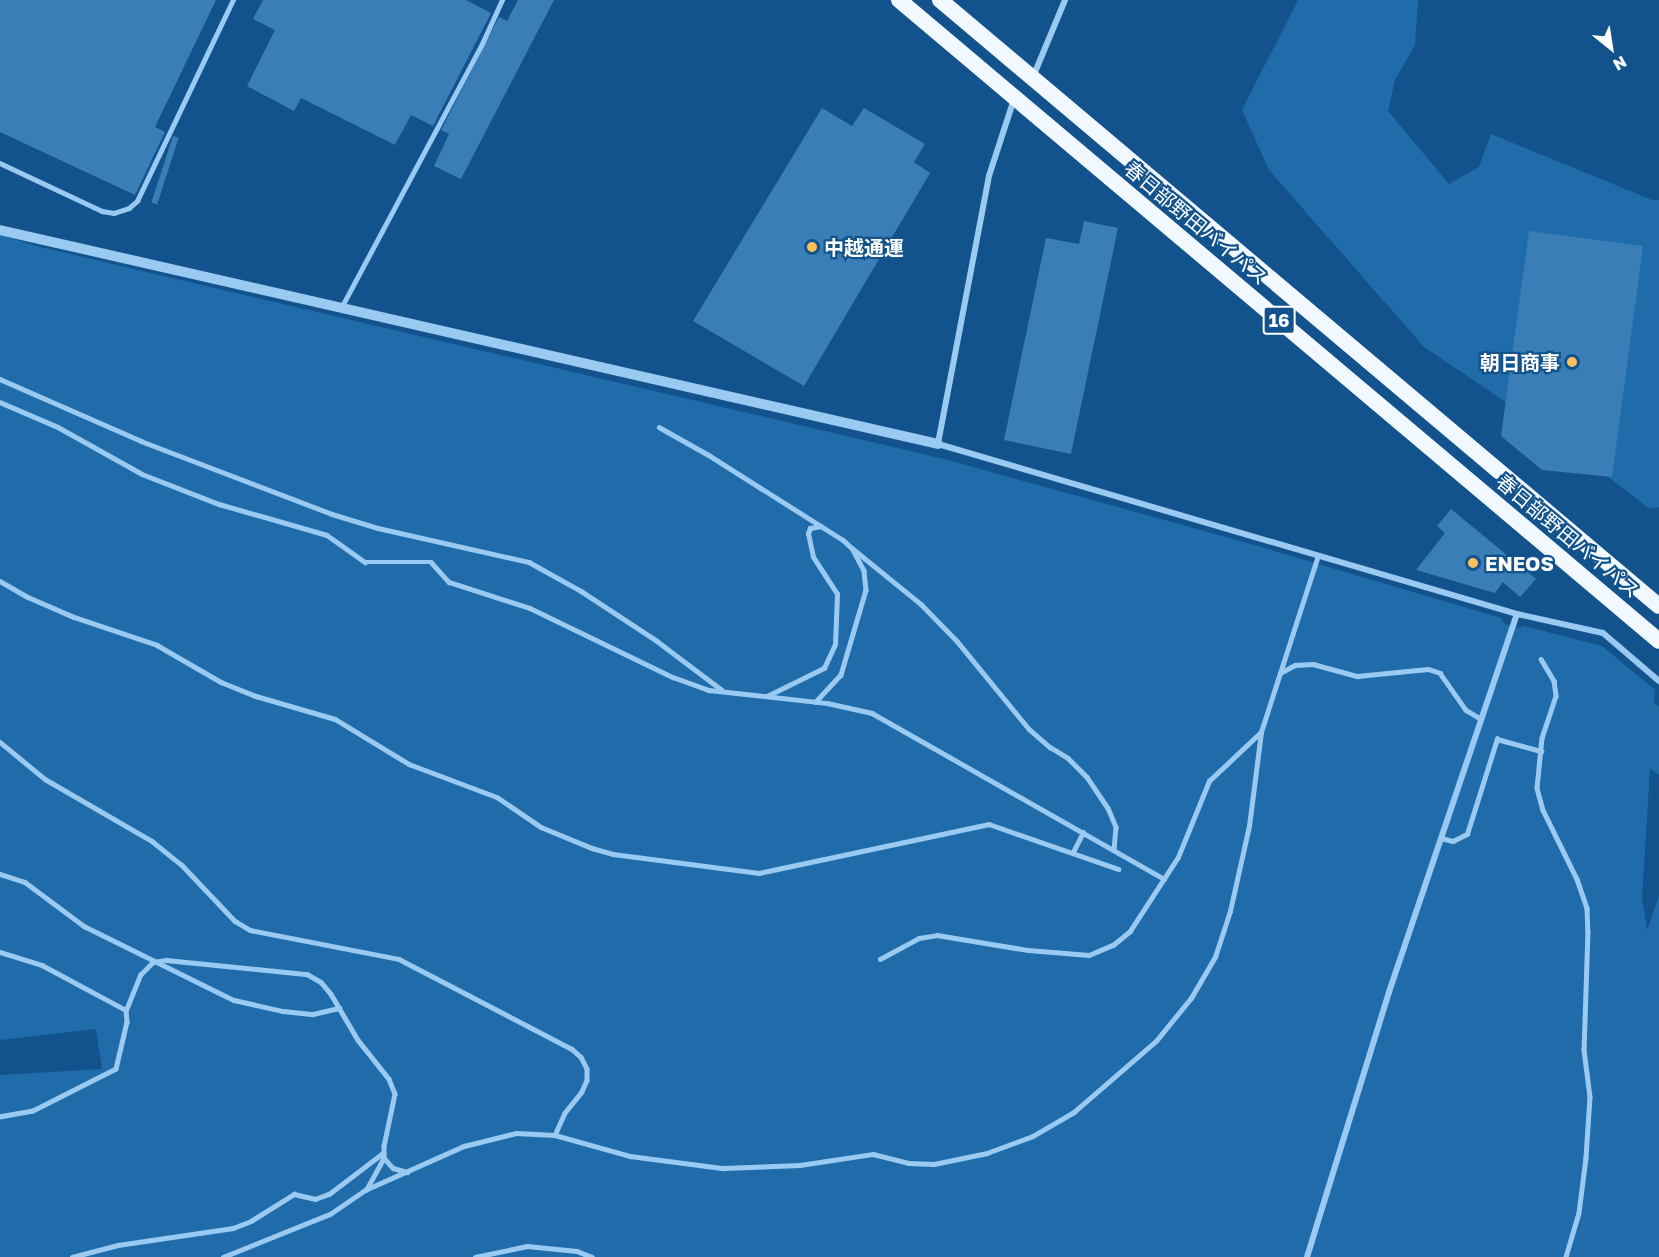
<!DOCTYPE html>
<meta charset="utf-8">
<style>
body{margin:0}
#map{position:relative;width:1659px;height:1257px;overflow:hidden;background:#12538d;font-family:"Golos Text","Noto Sans JP",sans-serif}
div>[style]{position:absolute}
.green>*{inset:0;background:#206caa}
.building>*{inset:0;background:#3a7eb7;transform-origin:0 0}
.service>*{height:4.5px;margin:-2.25px;padding:0 2.25px;transform-origin:2.25px;border-radius:2.25px;background:#9acaf1}
.minor>*{height:6px;margin:-3px;padding:0 3px;transform-origin:3px;border-radius:3px;background:#9acaf1}
.tertiary>*{height:10px;margin:-5px;padding:0 5px;transform-origin:5px;border-radius:5px;background:#9acaf1}
.trunk>*{height:16px;margin:-8px;padding:0 8px;transform-origin:8px;border-radius:8px;background:#f2f8ff}
.dots>*{width:16px;height:16px;translate:-50% -50%;box-sizing:border-box;border:3px solid #12538d;border-radius:50%}
span{translate:-50% -50%;white-space:nowrap;text-align:center;line-height:1.15;-webkit-text-stroke:4.5px #12538d;paint-order:stroke}
.shield-label span{padding:2px 4px;background:#12538d;border:2px solid;border-radius:4px;-webkit-text-stroke-width:0}
.shield-label{font-size:18px;color:#fff;font-weight:700}
.street-label{font-size:20px;color:#fff}
.poi-label{font-size:20px;color:#fff;font-weight:700}
.left{translate:0 -50%;text-align:left}
.right{translate:-100% -50%;text-align:right}
.north{position:absolute;left:1581px;top:18px;width:60px;height:60px;-webkit-text-stroke:4px #12538d;paint-order:stroke;rotate:150deg;font-size:16px;font-weight:700;line-height:24px;text-align:center;color:#fff}
.north::after{content:'';display:block;margin:auto;width:21px;height:27px;background:#fff;clip-path:polygon(50% 0,100% 100%,50% 72%,0 100%)}
</style>
<div id="map">
<div class="green">
<i style="clip-path:polygon(1298px 0,1418px 0,1415px 45px,1395px 80px,1388px 111px,1449px 184px,1479px 167px,1491px 134px,1652px 200px,1659px 200px,1659px 507px,1650px 509px,1543px 427px,1424px 347px,1269px 170px,1242px 110px)"></i>
<i style="clip-path:polygon(0 235px,40px 247px,944px 459px,1244px 542px,1501px 618px,1505px 624px,1520px 628px,1524px 626px,1602px 646px,1655px 690px,1654px 703px,1659px 707px,1659px 775px,1650px 768px,1642px 898px,1647px 930px,1659px 896px,1659px 1257px,0 1257px,0 1075px,102px 1069px,96px 1029px,0 1040px)"></i>
</div>
<div class="building">
<i style="clip-path:polygon(0 0,216px 0,155px 127px,165px 132px,135px 195px,0 132px)"></i>
<i style="clip-path:polygon(263px 0,466px 0,491px 13px,433px 126px,411px 115px,395px 145px,301px 98px,294px 111px,247px 86px,275px 30px,253px 19px)"></i>
<i style="clip-path:polygon(518px 0,554px 0,461px 179px,434px 166px,449px 134px,441px 130px,499px 17px,507px 21px)"></i>
<i style="clip-path:polygon(822px 108px,852px 126px,864px 108px,925px 144px,914px 162px,930px 173px,804px 386px,693px 321px)"></i>
<i style="left:173px;top:136px;width:6px;height:70px;rotate:18deg"></i>
<i style="clip-path:polygon(1084px 221px,1118px 228px,1071px 454px,1004px 440px,1046px 238px,1079px 244px)"></i>
<i style="clip-path:polygon(1529px 231px,1643px 246px,1612px 477px,1542px 470px,1501px 436px)"></i>
<i style="clip-path:polygon(1451px 509px,1536px 579px,1520px 597px,1503px 582px,1495px 593px,1416px 570px,1445px 533px,1437px 526px)"></i>
</div>
<div class="service">
<i style="left:0;top:163px;width:113px;rotate:25.2deg"></i>
<i style="left:102px;top:211px;width:12px;rotate:9deg"></i>
<i style="left:114px;top:213px;width:16px;rotate:-18deg"></i>
<i style="left:129px;top:208px;width:11px;rotate:-41deg"></i>
<i style="left:137px;top:201px;width:223px;rotate:-64.5deg"></i>
<i style="left:341px;top:308px;width:297px;rotate:-61.9deg"></i>
<i style="left:481px;top:46px;width:51px;rotate:-65.5deg"></i>
<i style="left:0;top:379px;width:154px;rotate:23.7deg"></i>
<i style="left:141px;top:441px;width:204px;rotate:20.9deg"></i>
<i style="left:332px;top:514px;width:48px;rotate:16.9deg"></i>
<i style="left:378px;top:528px;width:155px;rotate:12.7deg"></i>
<i style="left:529px;top:562px;width:60px;rotate:29.1deg"></i>
<i style="left:581px;top:591px;width:91px;rotate:33.3deg"></i>
<i style="left:657px;top:641px;width:81px;rotate:37deg"></i>
<i style="left:0;top:402px;width:63px;rotate:23.3deg"></i>
<i style="left:58px;top:427px;width:96px;rotate:29.2deg"></i>
<i style="left:142px;top:474px;width:83px;rotate:21.3deg"></i>
<i style="left:219px;top:504px;width:112px;rotate:16deg"></i>
<i style="left:327px;top:535px;width:47px;rotate:35.4deg"></i>
<i style="left:365px;top:562px;width:66px"></i>
<i style="left:431px;top:562px;width:27px;rotate:48deg"></i>
<i style="left:449px;top:582px;width:85px;rotate:17.8deg"></i>
<i style="left:530px;top:608px;width:159px;rotate:25.8deg"></i>
<i style="left:673px;top:677px;width:38px;rotate:20deg"></i>
<i style="left:709px;top:690px;width:119px;rotate:6.3deg"></i>
<i style="left:827px;top:703px;width:46px;rotate:12.5deg"></i>
<i style="left:872px;top:713px;width:336px;rotate:29.6deg"></i>
<i style="left:659px;top:427px;width:55px;rotate:29.4deg"></i>
<i style="left:707px;top:454px;width:161px;rotate:32.3deg"></i>
<i style="left:843px;top:540px;width:12px;rotate:42deg"></i>
<i style="left:852px;top:548px;width:26px;rotate:62deg"></i>
<i style="left:864px;top:571px;width:19px;rotate:84deg"></i>
<i style="left:866px;top:590px;width:89px;rotate:106.4deg"></i>
<i style="left:841px;top:675px;width:37px;rotate:133deg"></i>
<i style="left:852px;top:548px;width:89px;rotate:39.1deg"></i>
<i style="left:921px;top:604px;width:52px;rotate:45.8deg"></i>
<i style="left:957px;top:641px;width:114px;rotate:50.7deg"></i>
<i style="left:1029px;top:729px;width:28px;rotate:41deg"></i>
<i style="left:1050px;top:747px;width:21px;rotate:31deg"></i>
<i style="left:1068px;top:758px;width:27px;rotate:45deg"></i>
<i style="left:1087px;top:777px;width:37px;rotate:56deg"></i>
<i style="left:1108px;top:808px;width:21px;rotate:67deg"></i>
<i style="left:1116px;top:827px;width:23px;rotate:95deg"></i>
<i style="left:0;top:581px;width:32px;rotate:30deg"></i>
<i style="left:28px;top:597px;width:50px;rotate:23.5deg"></i>
<i style="left:74px;top:617px;width:88px;rotate:18.6deg"></i>
<i style="left:157px;top:645px;width:74px;rotate:30deg"></i>
<i style="left:221px;top:682px;width:38px;rotate:22deg"></i>
<i style="left:256px;top:696px;width:82px;rotate:16.2deg"></i>
<i style="left:335px;top:719px;width:87px;rotate:31.3deg"></i>
<i style="left:409px;top:764px;width:94px;rotate:20.6deg"></i>
<i style="left:497px;top:797px;width:53px;rotate:34.3deg"></i>
<i style="left:541px;top:827px;width:55px;rotate:22.4deg"></i>
<i style="left:592px;top:848px;width:22px;rotate:16deg"></i>
<i style="left:613px;top:854px;width:147px;rotate:7.4deg"></i>
<i style="left:759px;top:873px;width:235px;rotate:-12deg"></i>
<i style="left:989px;top:824px;width:137px;rotate:19.2deg"></i>
<i style="left:1541px;top:659px;width:26px;rotate:59deg"></i>
<i style="left:1554px;top:681px;width:15px;rotate:82deg"></i>
<i style="left:1556px;top:696px;width:44px;rotate:108.4deg"></i>
<i style="left:1542px;top:738px;width:50px;rotate:95.7deg"></i>
<i style="left:1537px;top:788px;width:23px;rotate:75deg"></i>
<i style="left:1543px;top:810px;width:77px;rotate:63.8deg"></i>
<i style="left:1577px;top:879px;width:31px;rotate:71deg"></i>
<i style="left:1587px;top:908px;width:23px;rotate:88deg"></i>
<i style="left:1588px;top:931px;width:119px;rotate:91.9deg"></i>
<i style="left:1584px;top:1050px;width:47px;rotate:82.7deg"></i>
<i style="left:1590px;top:1097px;width:61px;rotate:93.8deg"></i>
<i style="left:1586px;top:1158px;width:55px;rotate:97.3deg"></i>
<i style="left:1579px;top:1213px;width:46px;rotate:106.5deg"></i>
<i style="left:1280px;top:673px;width:17px;rotate:-28deg"></i>
<i style="left:1295px;top:665px;width:18px;rotate:-3deg"></i>
<i style="left:1313px;top:664px;width:46px;rotate:15.3deg"></i>
<i style="left:1357px;top:676px;width:71px;rotate:-5.6deg"></i>
<i style="left:1428px;top:669px;width:13px;rotate:18deg"></i>
<i style="left:1440px;top:673px;width:45px;rotate:54.9deg"></i>
<i style="left:1466px;top:710px;width:17px;rotate:31deg"></i>
<i style="left:767px;top:696px;width:64px;rotate:-26.2deg"></i>
<i style="left:824px;top:668px;width:26px;rotate:-65deg"></i>
<i style="left:835px;top:644px;width:50px;rotate:-87.7deg"></i>
<i style="left:837px;top:594px;width:44px;rotate:-123deg"></i>
<i style="left:813px;top:557px;width:24px;rotate:-102deg"></i>
<i style="left:808px;top:534px;width:6px;rotate:-72deg"></i>
<i style="left:810px;top:528px;width:11px;rotate:-10deg"></i>
<i style="left:0;top:742px;width:58px;rotate:39.4deg"></i>
<i style="left:45px;top:779px;width:124px;rotate:30.1deg"></i>
<i style="left:152px;top:841px;width:38px;rotate:39deg"></i>
<i style="left:182px;top:865px;width:77px;rotate:46.6deg"></i>
<i style="left:235px;top:921px;width:17px;rotate:31deg"></i>
<i style="left:250px;top:930px;width:152px;rotate:11deg"></i>
<i style="left:399px;top:959px;width:195px;rotate:27.5deg"></i>
<i style="left:572px;top:1049px;width:12px;rotate:42deg"></i>
<i style="left:581px;top:1057px;width:13px;rotate:63deg"></i>
<i style="left:587px;top:1069px;width:11px;rotate:90deg"></i>
<i style="left:587px;top:1080px;width:13px;rotate:113deg"></i>
<i style="left:582px;top:1092px;width:27px;rotate:129deg"></i>
<i style="left:565px;top:1113px;width:24px;rotate:114deg"></i>
<i style="left:1441px;top:838px;width:12px;rotate:14deg"></i>
<i style="left:1453px;top:841px;width:16px;rotate:-27deg"></i>
<i style="left:1467px;top:834px;width:100px;rotate:-72.5deg"></i>
<i style="left:1497px;top:739px;width:46px;rotate:15.3deg"></i>
<i style="left:1073px;top:852px;width:22px;rotate:-63deg"></i>
<i style="left:0;top:874px;width:26px;rotate:18deg"></i>
<i style="left:25px;top:882px;width:74px;rotate:36.7deg"></i>
<i style="left:84px;top:926px;width:167px;rotate:26.3deg"></i>
<i style="left:234px;top:1000px;width:50px;rotate:12.7deg"></i>
<i style="left:283px;top:1011px;width:30px;rotate:6deg"></i>
<i style="left:313px;top:1014px;width:27px;rotate:-13deg"></i>
<i style="left:0;top:952px;width:44px;rotate:17.2deg"></i>
<i style="left:42px;top:965px;width:95px;rotate:28.2deg"></i>
<i style="left:126px;top:1010px;width:12px;rotate:85deg"></i>
<i style="left:127px;top:1022px;width:48px;rotate:103.2deg"></i>
<i style="left:116px;top:1069px;width:93px;rotate:153.2deg"></i>
<i style="left:33px;top:1111px;width:34px;rotate:170deg"></i>
<i style="left:880px;top:959px;width:44px;rotate:-28.3deg"></i>
<i style="left:919px;top:938px;width:18px;rotate:-9deg"></i>
<i style="left:937px;top:935px;width:92px;rotate:9.4deg"></i>
<i style="left:1028px;top:950px;width:61px;rotate:4.7deg"></i>
<i style="left:1089px;top:955px;width:26px;rotate:-23deg"></i>
<i style="left:1113px;top:945px;width:22px;rotate:-39deg"></i>
<i style="left:1130px;top:931px;width:88px;rotate:-57deg"></i>
<i style="left:1178px;top:857px;width:82px;rotate:-67.8deg"></i>
<i style="left:1209px;top:781px;width:71px;rotate:-43.3deg"></i>
<i style="left:1261px;top:732px;width:185px;rotate:-72.1deg"></i>
<i style="left:126px;top:1010px;width:38px;rotate:-68deg"></i>
<i style="left:140px;top:975px;width:18px;rotate:-45deg"></i>
<i style="left:153px;top:962px;width:13px;rotate:-9deg"></i>
<i style="left:166px;top:960px;width:142px;rotate:5.7deg"></i>
<i style="left:307px;top:974px;width:16px;rotate:30deg"></i>
<i style="left:321px;top:982px;width:16px;rotate:50deg"></i>
<i style="left:331px;top:994px;width:53px;rotate:59.6deg"></i>
<i style="left:358px;top:1040px;width:50px;rotate:51.5deg"></i>
<i style="left:389px;top:1079px;width:16px;rotate:68deg"></i>
<i style="left:395px;top:1094px;width:53px;rotate:101.9deg"></i>
<i style="left:384px;top:1146px;width:12px;rotate:90deg"></i>
<i style="left:384px;top:1158px;width:13px;rotate:48deg"></i>
<i style="left:393px;top:1168px;width:15px;rotate:16deg"></i>
<i style="left:366px;top:1190px;width:37px;rotate:-61deg"></i>
<i style="left:72px;top:1257px;width:48px;rotate:-14.6deg"></i>
<i style="left:118px;top:1245px;width:116px;rotate:-8.4deg"></i>
<i style="left:233px;top:1228px;width:19px;rotate:-21deg"></i>
<i style="left:251px;top:1221px;width:51px;rotate:-32.1deg"></i>
<i style="left:294px;top:1194px;width:22px;rotate:13deg"></i>
<i style="left:315px;top:1199px;width:15px;rotate:-20deg"></i>
<i style="left:329px;top:1194px;width:68px;rotate:-37.2deg"></i>
<i style="left:223px;top:1257px;width:115px;rotate:-21.9deg"></i>
<i style="left:330px;top:1214px;width:42px;rotate:-34.4deg"></i>
<i style="left:365px;top:1190px;width:108px;rotate:-24deg"></i>
<i style="left:464px;top:1146px;width:54px;rotate:-14deg"></i>
<i style="left:516px;top:1133px;width:39px;rotate:3deg"></i>
<i style="left:555px;top:1135px;width:78px;rotate:15.6deg"></i>
<i style="left:630px;top:1156px;width:94px;rotate:7.4deg"></i>
<i style="left:723px;top:1168px;width:77px;rotate:-2.2deg"></i>
<i style="left:800px;top:1165px;width:74px;rotate:-8.6deg"></i>
<i style="left:873px;top:1154px;width:36px;rotate:14deg"></i>
<i style="left:908px;top:1163px;width:26px;rotate:2deg"></i>
<i style="left:934px;top:1164px;width:54px;rotate:-11.7deg"></i>
<i style="left:987px;top:1153px;width:49px;rotate:-20.3deg"></i>
<i style="left:1033px;top:1136px;width:48px;rotate:-30.3deg"></i>
<i style="left:1074px;top:1112px;width:108px;rotate:-40.9deg"></i>
<i style="left:1156px;top:1041px;width:55px;rotate:-50.9deg"></i>
<i style="left:1191px;top:998px;width:48px;rotate:-59.7deg"></i>
<i style="left:1215px;top:957px;width:48px;rotate:-71.9deg"></i>
<i style="left:1230px;top:911px;width:87px;rotate:-77.4deg"></i>
<i style="left:1249px;top:826px;width:95px;rotate:-82.7deg"></i>
<i style="left:475px;top:1257px;width:53px;rotate:-11.9deg"></i>
<i style="left:527px;top:1246px;width:50px;rotate:5.7deg"></i>
<i style="left:577px;top:1251px;width:16px;rotate:22deg"></i>
</div>
<div class="minor">
<i style="left:1033px;top:77px;width:83px;rotate:-67.4deg"></i>
<i style="left:1014px;top:99px;width:81px;rotate:108deg"></i>
<i style="left:989px;top:176px;width:273px;rotate:100.8deg"></i>
<i style="left:938px;top:444px;width:603px;rotate:16.36deg"></i>
<i style="left:1517px;top:614px;width:88px;rotate:12.5deg"></i>
<i style="left:1603px;top:633px;width:74px;rotate:40.6deg"></i>
<i style="left:1307px;top:1257px;width:277px;rotate:-72.8deg"></i>
<i style="left:1389px;top:992px;width:399px;rotate:-71.3deg"></i>
</div>
<div class="tertiary">
<i style="left:0;top:230px;width:962px;rotate:12.85deg"></i>
</div>
<div class="trunk">
<i style="left:899px;top:0;width:994px;rotate:40.14deg"></i>
<i style="left:940px;top:0;width:940px;rotate:40.13deg"></i>
</div>
<div class="dots">
<i style="left:812px;top:247px;background:#ffc05b"></i>
<i style="left:1572px;top:362px;background:#ffc05b"></i>
<i style="left:1473px;top:563px;background:#ffc05b"></i>
</div>
<div class="shield-label">
<span style="left:1279px;top:320px">16</span>
</div>
<div class="street-label">
<span style="left:1196px;top:223px;rotate:40deg">春日部野田バイパス</span>
<span style="left:1568px;top:536px;rotate:40deg">春日部野田バイパス</span>
</div>
<div class="poi-label">
<span class="left" style="left:824px;top:247px">中越通運</span>
<span class="right" style="left:1560px;top:362px">朝日商事</span>
<span class="left" style="left:1485px;top:563px">ENEOS</span>
</div>
<div class="north">N</div>
</div>
